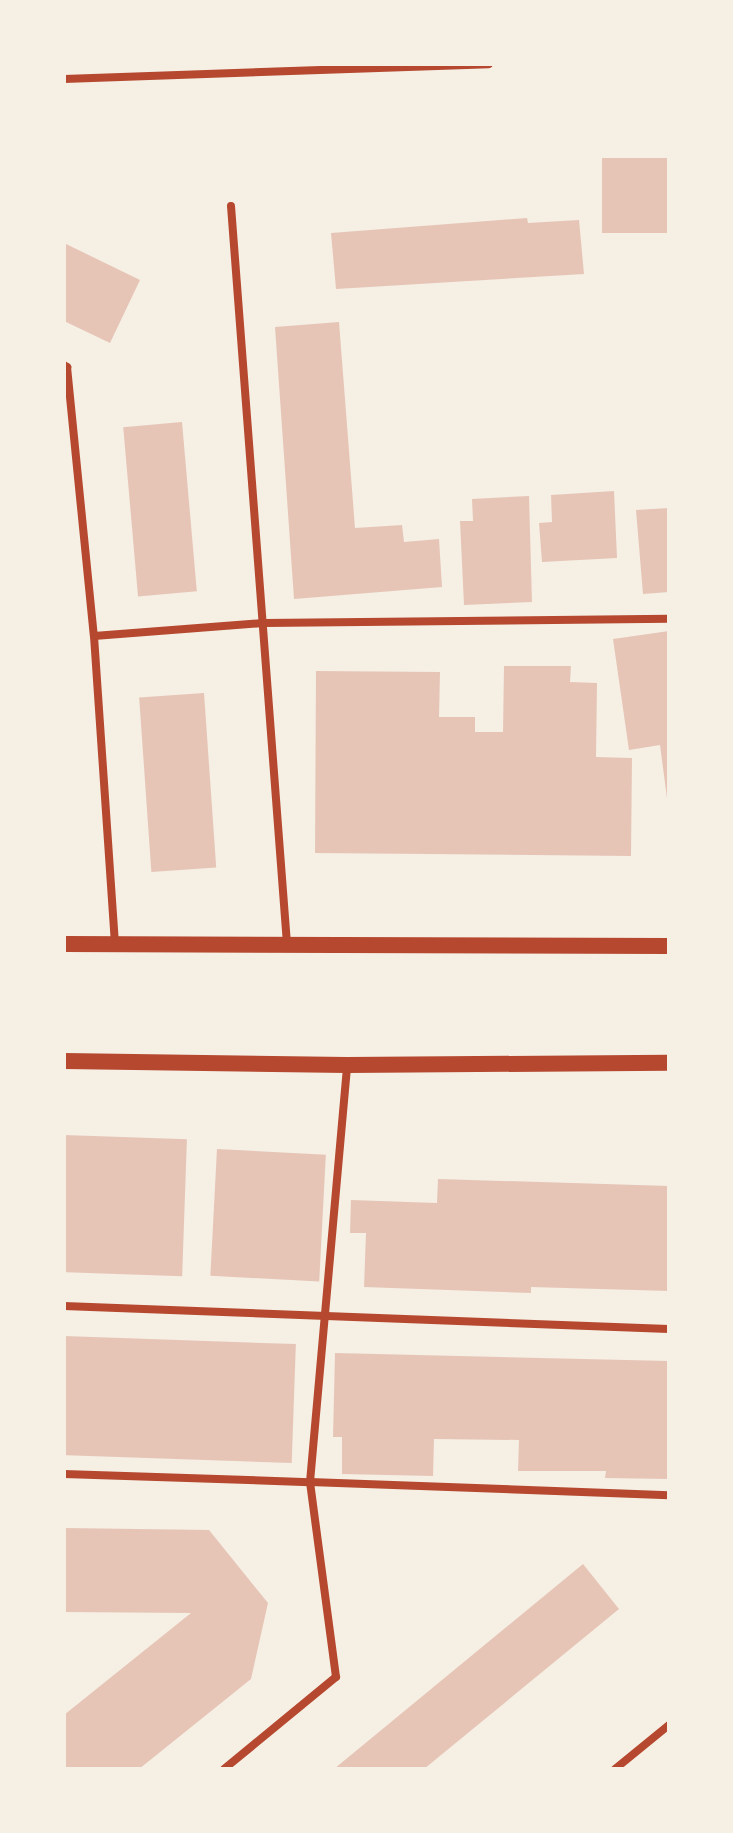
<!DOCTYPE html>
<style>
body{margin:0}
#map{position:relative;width:733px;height:1833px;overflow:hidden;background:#f6efe4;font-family:"Nunito Sans",sans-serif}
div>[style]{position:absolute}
.building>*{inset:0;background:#e6c5b7;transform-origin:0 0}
.minor>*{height:8px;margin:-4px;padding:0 4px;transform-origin:4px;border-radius:4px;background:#b5482f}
.secondary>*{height:16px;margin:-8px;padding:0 8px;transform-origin:8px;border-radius:8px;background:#b5482f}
span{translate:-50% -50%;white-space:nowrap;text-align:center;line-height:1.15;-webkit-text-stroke:8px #f6efe4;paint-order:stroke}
.frame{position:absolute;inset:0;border:66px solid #f6efe4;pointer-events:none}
</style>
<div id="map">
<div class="building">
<i style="left:669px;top:158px;width:75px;height:67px;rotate:90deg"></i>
<i style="clip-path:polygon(527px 218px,528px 223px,579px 220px,584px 274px,336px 289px,331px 233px)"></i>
<i style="clip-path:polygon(64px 243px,140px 280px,110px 343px,64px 321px)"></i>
<i style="clip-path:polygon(339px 322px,355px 528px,402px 525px,404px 542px,439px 539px,442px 587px,294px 599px,275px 327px)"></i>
<i style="left:182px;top:422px;width:170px;height:59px;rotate:85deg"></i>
<i style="clip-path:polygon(614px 491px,617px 558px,542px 562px,539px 523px,552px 522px,551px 495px)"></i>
<i style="clip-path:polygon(529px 496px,532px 602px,464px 605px,460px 521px,473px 521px,472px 499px)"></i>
<i style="clip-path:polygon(669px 508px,669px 592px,643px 594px,636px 510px)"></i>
<i style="clip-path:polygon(669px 631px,669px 797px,667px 798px,660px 745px,629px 750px,613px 639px)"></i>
<i style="clip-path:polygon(504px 666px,571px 666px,570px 682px,597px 683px,596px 757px,632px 758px,631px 856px,315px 853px,316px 671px,440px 672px,439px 717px,475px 717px,475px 732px,503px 732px)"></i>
<i style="left:204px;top:693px;width:175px;height:65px;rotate:86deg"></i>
<i style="left:64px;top:1135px;width:123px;height:137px;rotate:2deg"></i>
<i style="left:217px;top:1149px;width:109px;height:127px;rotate:3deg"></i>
<i style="clip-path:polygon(438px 1179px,669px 1186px,669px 1291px,531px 1287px,531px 1293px,364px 1287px,366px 1233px,350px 1233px,351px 1200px,437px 1203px)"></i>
<i style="left:64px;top:1336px;width:232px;height:119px;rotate:2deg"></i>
<i style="clip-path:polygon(335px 1353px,669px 1361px,669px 1479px,605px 1478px,606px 1471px,518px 1471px,519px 1440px,434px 1439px,433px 1476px,342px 1474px,342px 1437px,333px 1437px)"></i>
<i style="clip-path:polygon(64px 1528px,209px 1530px,268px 1603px,251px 1679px,139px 1769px,64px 1769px,64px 1715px,191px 1613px,64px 1612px)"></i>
<i style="clip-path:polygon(583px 1564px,619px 1609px,424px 1769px,334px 1769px)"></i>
</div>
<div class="minor">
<i style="left:64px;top:79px;width:425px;rotate:-2deg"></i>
<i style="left:231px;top:206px;width:740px;rotate:85.66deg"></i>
<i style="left:64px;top:365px;width:4px;rotate:34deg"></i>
<i style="left:67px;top:367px;width:270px;rotate:84.3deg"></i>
<i style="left:94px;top:636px;width:309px;rotate:86.1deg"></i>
<i style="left:94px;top:636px;width:170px;rotate:-4.4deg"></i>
<i style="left:264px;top:623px;width:405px;rotate:-0.6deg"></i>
<i style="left:64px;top:1306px;width:605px;rotate:2.18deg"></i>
<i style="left:64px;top:1474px;width:246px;rotate:1.9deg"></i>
<i style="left:310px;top:1482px;width:419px;rotate:-84.9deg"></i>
<i style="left:224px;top:1769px;width:145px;rotate:-39.4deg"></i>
<i style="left:336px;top:1677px;width:197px;rotate:-97.6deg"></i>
<i style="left:310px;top:1482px;width:359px;rotate:2.1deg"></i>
<i style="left:615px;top:1769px;width:70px;rotate:-39.2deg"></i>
</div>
<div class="secondary">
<i style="left:64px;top:944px;width:605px;rotate:0.19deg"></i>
<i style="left:64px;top:1061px;width:283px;rotate:0.8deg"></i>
<i style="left:347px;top:1065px;width:322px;rotate:-0.4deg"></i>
</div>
<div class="frame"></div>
</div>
